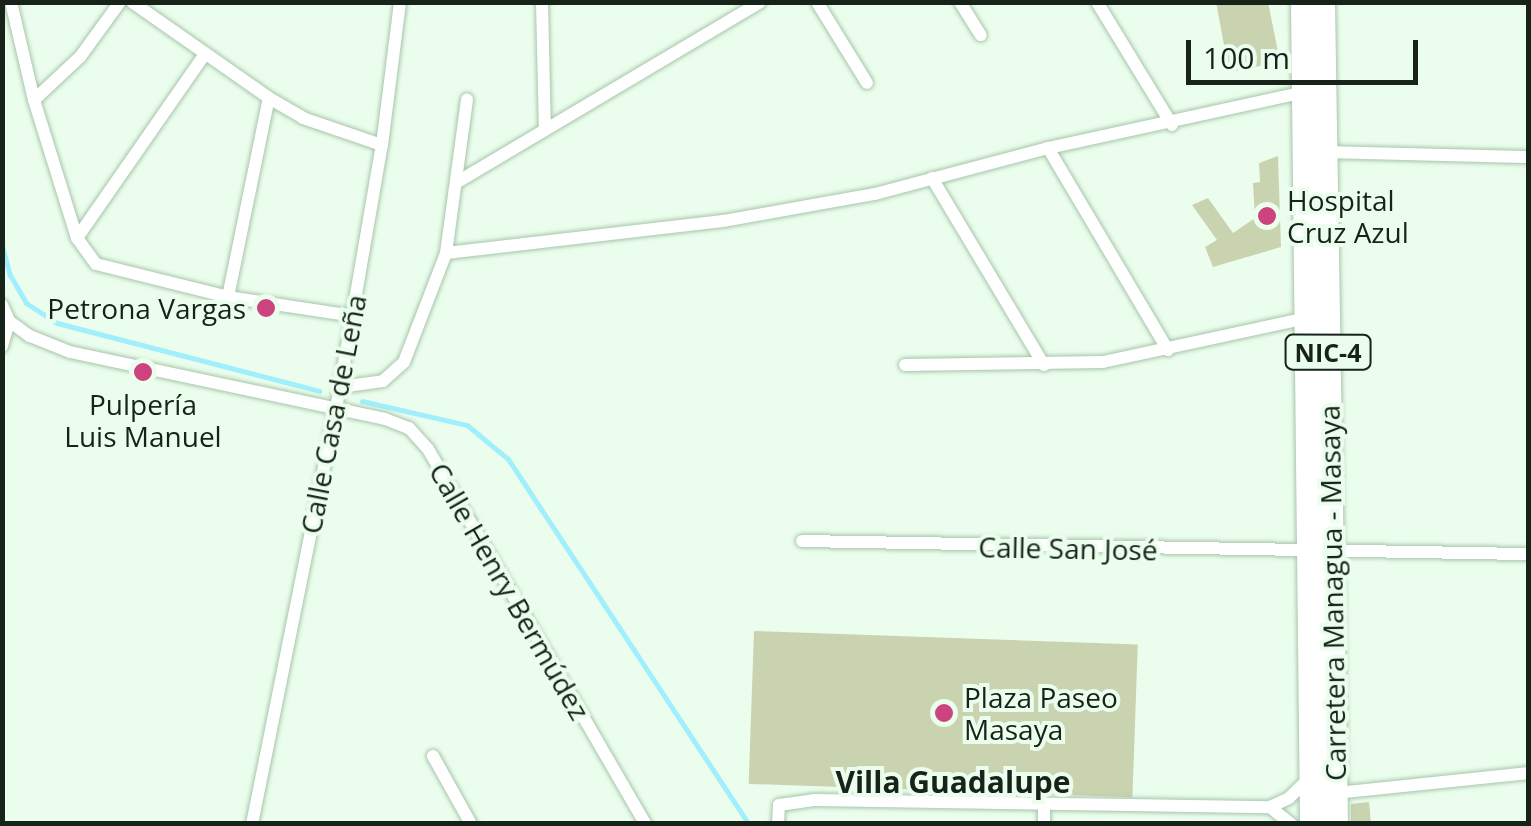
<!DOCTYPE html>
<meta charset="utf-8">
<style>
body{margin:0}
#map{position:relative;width:1531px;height:826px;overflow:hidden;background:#ebfeed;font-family:"Open Sans",sans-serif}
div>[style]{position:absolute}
.stream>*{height:5px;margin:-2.5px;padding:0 2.5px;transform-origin:2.5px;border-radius:2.5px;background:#a1effc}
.building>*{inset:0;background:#cad3af;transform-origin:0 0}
.roads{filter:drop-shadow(0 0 2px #a7c5ab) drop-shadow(0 0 2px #a7c5ab)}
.street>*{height:12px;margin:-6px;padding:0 6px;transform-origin:6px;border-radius:6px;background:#fff}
.highway>*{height:25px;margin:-12.5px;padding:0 12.5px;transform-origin:12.5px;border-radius:12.5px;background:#fff}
.dots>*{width:28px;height:28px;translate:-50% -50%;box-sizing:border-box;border:5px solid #ebfeed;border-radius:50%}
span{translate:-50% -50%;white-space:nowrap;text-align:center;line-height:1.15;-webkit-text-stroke:8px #ebfeed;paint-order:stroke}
.shield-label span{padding:2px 8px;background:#ebfeed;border:2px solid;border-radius:8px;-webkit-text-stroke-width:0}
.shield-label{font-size:25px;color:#172319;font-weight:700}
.poi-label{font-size:28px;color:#172319}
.left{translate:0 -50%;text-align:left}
.right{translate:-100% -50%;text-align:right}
.street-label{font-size:28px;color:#172319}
.neighbourhood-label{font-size:30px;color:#172319;font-weight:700}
.frame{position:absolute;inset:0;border:5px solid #172319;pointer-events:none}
.scale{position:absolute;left:1186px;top:40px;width:232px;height:45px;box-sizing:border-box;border:5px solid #172319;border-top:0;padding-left:12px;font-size:30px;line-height:35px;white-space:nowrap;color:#172319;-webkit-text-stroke:8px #ebfeed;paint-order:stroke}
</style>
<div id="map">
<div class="stream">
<i style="left:2px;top:246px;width:30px;rotate:75deg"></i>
<i style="left:10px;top:275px;width:32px;rotate:60deg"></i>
<i style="left:26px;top:303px;width:37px;rotate:33deg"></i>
<i style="left:57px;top:323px;width:271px;rotate:14.5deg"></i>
<i style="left:362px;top:401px;width:108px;rotate:12.9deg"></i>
<i style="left:467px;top:425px;width:53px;rotate:39.7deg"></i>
<i style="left:508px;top:459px;width:437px;rotate:56.6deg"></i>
</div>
<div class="building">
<i style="clip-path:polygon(1216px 2px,1268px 2px,1280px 62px,1229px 72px)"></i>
<i style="clip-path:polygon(1278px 156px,1281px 247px,1213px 267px,1205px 247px,1217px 240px,1192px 205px,1208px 198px,1233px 233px,1255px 218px,1253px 183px,1260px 182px,1259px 163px)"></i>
<i style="left:754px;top:631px;width:384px;height:153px;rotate:2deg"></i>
<i style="clip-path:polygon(1369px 802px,1371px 824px,1351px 824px,1351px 804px)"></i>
</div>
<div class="roads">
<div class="street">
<i style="left:11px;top:2px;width:101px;rotate:76.8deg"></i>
<i style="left:34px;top:100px;width:145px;rotate:72.7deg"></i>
<i style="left:77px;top:238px;width:32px;rotate:54deg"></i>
<i style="left:96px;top:264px;width:136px;rotate:14deg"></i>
<i style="left:228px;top:297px;width:126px;rotate:8.6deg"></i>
<i style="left:132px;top:2px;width:167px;rotate:35deg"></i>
<i style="left:269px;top:98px;width:39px;rotate:30deg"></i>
<i style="left:303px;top:118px;width:83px;rotate:18.9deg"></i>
<i style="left:542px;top:2px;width:128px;rotate:88.7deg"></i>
<i style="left:817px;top:2px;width:95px;rotate:58.3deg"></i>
<i style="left:960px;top:2px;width:39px;rotate:58deg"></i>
<i style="left:1097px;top:2px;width:144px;rotate:58.6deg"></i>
<i style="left:34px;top:100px;width:63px;rotate:-43.1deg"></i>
<i style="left:80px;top:57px;width:68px;rotate:-54deg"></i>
<i style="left:1048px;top:148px;width:235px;rotate:59.3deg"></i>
<i style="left:1321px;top:152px;width:207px;rotate:1.4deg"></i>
<i style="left:932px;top:178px;width:218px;rotate:59.1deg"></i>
<i style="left:459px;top:181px;width:350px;rotate:-30.7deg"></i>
<i style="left:77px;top:238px;width:224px;rotate:-55.2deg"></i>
<i style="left:446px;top:253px;width:279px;rotate:-6.6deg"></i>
<i style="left:723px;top:221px;width:154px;rotate:-10.1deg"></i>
<i style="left:875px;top:194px;width:179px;rotate:-14.9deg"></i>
<i style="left:1048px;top:148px;width:262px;rotate:-12.3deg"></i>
<i style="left:228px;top:297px;width:203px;rotate:-78.4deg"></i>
<i style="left:2px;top:305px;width:17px;rotate:66deg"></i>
<i style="left:9px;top:321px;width:26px;rotate:36deg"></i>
<i style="left:30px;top:336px;width:43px;rotate:21.8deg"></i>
<i style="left:70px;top:352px;width:322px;rotate:12deg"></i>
<i style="left:385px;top:419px;width:26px;rotate:21deg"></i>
<i style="left:409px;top:428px;width:28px;rotate:48deg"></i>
<i style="left:428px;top:449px;width:433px;rotate:59.9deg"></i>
<i style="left:2px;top:346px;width:26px;rotate:-74deg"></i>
<i style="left:905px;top:365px;width:198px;rotate:-0.9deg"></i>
<i style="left:1103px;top:362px;width:209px;rotate:-12.2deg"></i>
<i style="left:340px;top:387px;width:43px;rotate:-7.9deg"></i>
<i style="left:383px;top:381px;width:28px;rotate:-42deg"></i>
<i style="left:404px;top:362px;width:117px;rotate:-68.9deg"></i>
<i style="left:446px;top:253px;width:155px;rotate:-82.2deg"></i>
<i style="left:802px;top:541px;width:726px;rotate:1.03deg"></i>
<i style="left:433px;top:756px;width:78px;rotate:60.8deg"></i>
<i style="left:1336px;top:793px;width:193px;rotate:-5.9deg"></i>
<i style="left:1044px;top:803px;width:21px;rotate:90deg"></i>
<i style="left:1270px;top:807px;width:27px;rotate:39deg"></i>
<i style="left:252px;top:824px;width:446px;rotate:-78.6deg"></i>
<i style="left:340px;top:387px;width:246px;rotate:-80.2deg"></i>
<i style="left:382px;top:145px;width:144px;rotate:-82.8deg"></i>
<i style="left:778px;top:824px;width:19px;rotate:-87deg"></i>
<i style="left:779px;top:805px;width:35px;rotate:-8deg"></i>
<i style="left:814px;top:800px;width:456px;rotate:0.9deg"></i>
<i style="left:1270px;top:807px;width:21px;rotate:-25deg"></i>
<i style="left:1289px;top:798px;width:30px;rotate:-44deg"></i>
</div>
<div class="highway">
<i style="left:1303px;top:2px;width:822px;rotate:89.37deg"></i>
<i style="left:1322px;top:2px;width:822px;rotate:89.09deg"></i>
</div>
</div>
<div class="dots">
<i style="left:1267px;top:216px;background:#cc437e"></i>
<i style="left:266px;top:308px;background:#cc437e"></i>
<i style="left:143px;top:372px;background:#cc437e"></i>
<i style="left:944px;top:713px;background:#cc437e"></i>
</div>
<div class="shield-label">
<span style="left:1328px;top:352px">NIC-4</span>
</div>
<div class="poi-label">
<span class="left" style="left:1287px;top:216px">Hospital<br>Cruz Azul</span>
<span class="right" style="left:246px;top:308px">Petrona Vargas</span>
<span style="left:143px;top:420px">Pulpería<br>Luis Manuel</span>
<span class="left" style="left:964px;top:713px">Plaza Paseo<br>Masaya</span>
</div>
<div class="street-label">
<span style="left:333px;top:414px;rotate:-79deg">Calle Casa de Leña</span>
<span style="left:1068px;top:548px;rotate:1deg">Calle San José</span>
<span style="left:510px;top:591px;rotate:60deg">Calle Henry Bermúdez</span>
<span style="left:1332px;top:593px;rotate:-91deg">Carretera Managua - Masaya</span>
</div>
<div class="neighbourhood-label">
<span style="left:953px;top:782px">Villa Guadalupe</span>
</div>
<div class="frame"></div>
<div class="scale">100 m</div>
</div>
